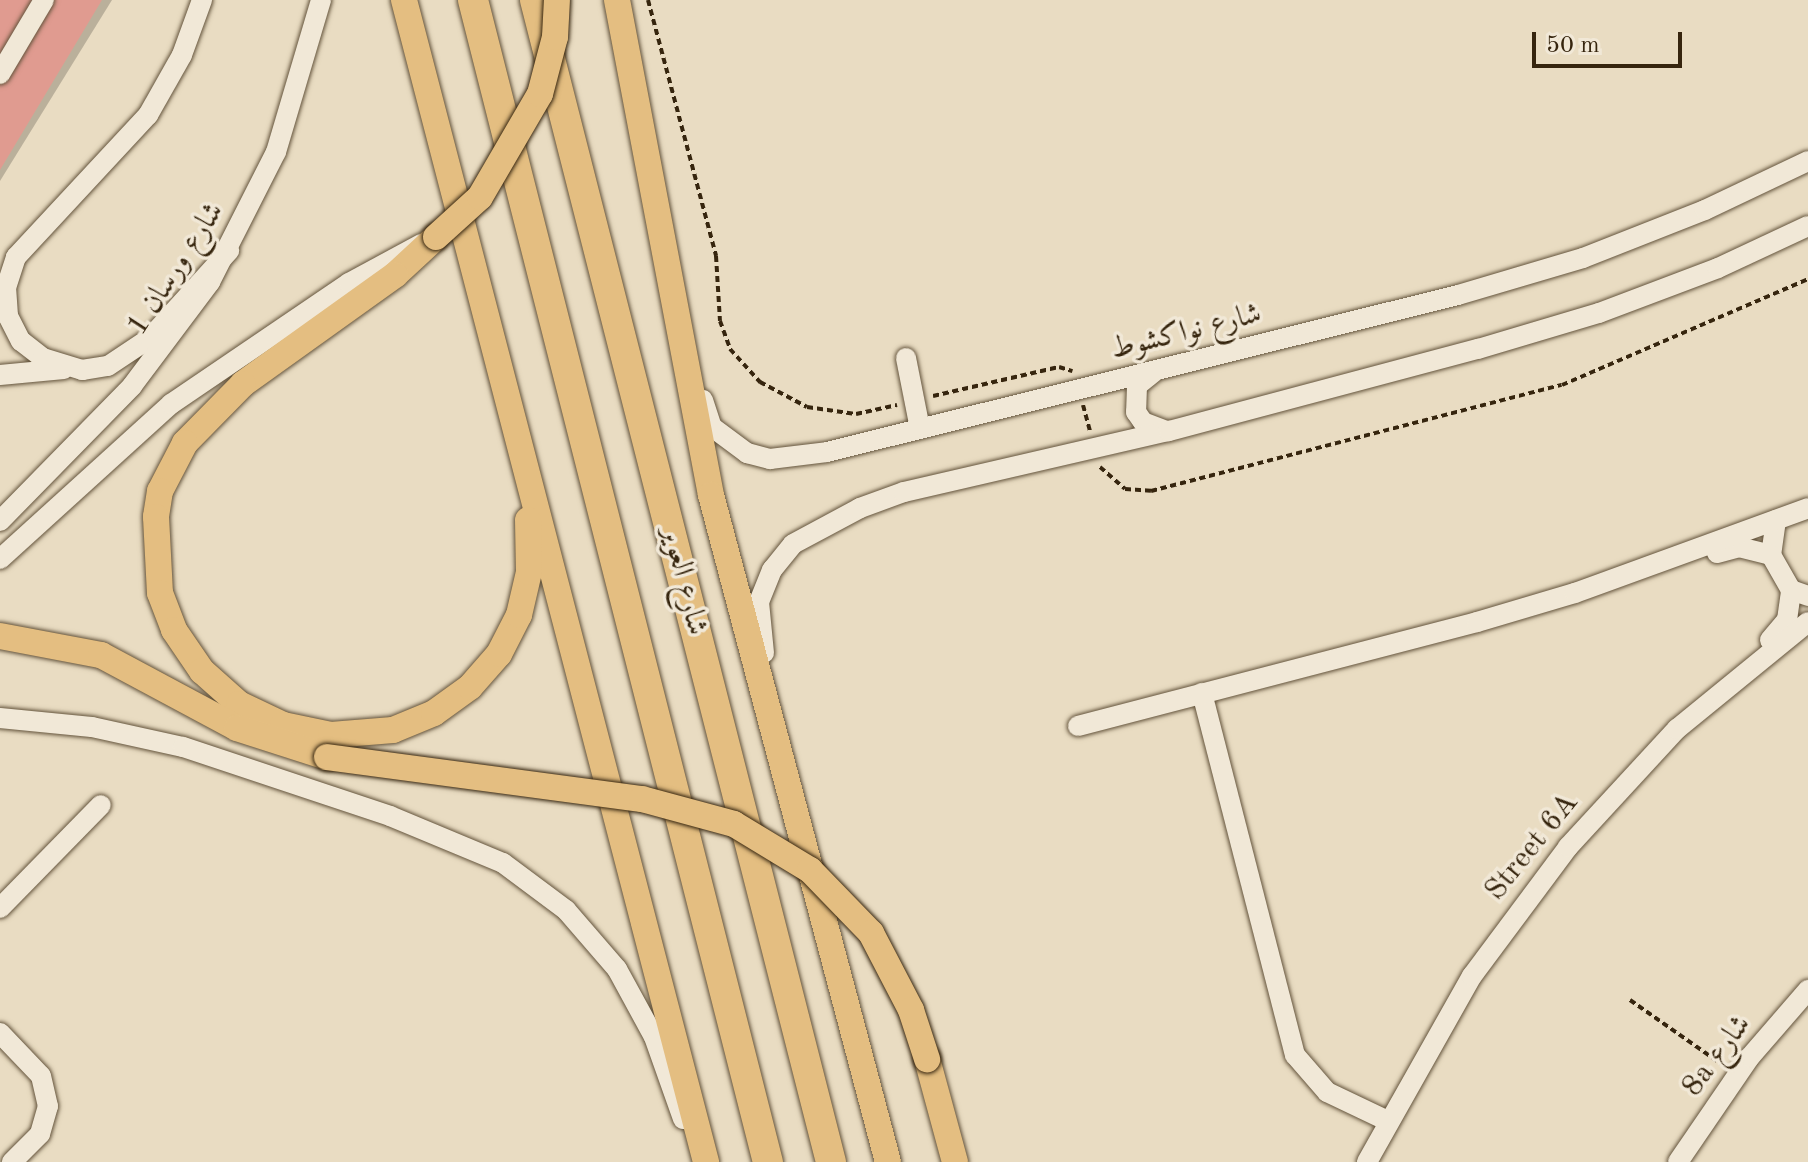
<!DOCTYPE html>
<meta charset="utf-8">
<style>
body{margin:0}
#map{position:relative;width:1808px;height:1162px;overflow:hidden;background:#e9dcc2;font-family:"Old Standard TT",Amiri,serif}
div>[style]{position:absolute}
.shadow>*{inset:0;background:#0003}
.building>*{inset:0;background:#e09b90}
.path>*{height:4px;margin-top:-2px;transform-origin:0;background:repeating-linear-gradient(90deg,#36250e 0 6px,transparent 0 10px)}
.roads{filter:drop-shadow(0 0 2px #63533b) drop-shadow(0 0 2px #63533b)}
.minor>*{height:20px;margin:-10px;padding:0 10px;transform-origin:10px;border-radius:10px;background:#f1e8d7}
.major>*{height:26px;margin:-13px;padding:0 13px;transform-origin:13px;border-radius:13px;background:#e4be81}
.highway>*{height:30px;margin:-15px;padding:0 15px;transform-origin:15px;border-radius:15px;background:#e4be81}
.bridges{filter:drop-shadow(0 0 2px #36250e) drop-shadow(0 0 2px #36250e)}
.major-bridge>*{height:26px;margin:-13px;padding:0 13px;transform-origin:13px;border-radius:13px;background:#e4be81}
span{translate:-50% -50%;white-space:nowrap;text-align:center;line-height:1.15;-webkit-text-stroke:7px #f1e8d7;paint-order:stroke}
.street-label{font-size:30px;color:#36250e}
.scale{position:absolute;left:1532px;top:32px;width:150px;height:36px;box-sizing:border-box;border:4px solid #36250e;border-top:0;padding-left:10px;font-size:24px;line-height:28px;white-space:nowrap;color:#36250e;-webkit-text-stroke:6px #f1e8d7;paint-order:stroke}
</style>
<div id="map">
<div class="shadow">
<i style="clip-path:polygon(0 0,112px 0,0 181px)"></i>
</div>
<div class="building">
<i style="clip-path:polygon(0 0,102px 0,0 170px)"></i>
</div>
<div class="path">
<i style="left:648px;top:0;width:265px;rotate:75.1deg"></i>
<i style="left:716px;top:256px;width:65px;rotate:86.5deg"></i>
<i style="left:720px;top:321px;width:30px;rotate:70deg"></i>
<i style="left:730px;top:349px;width:45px;rotate:47.7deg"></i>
<i style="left:760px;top:382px;width:53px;rotate:28deg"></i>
<i style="left:807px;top:407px;width:49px;rotate:8.1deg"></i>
<i style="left:856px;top:414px;width:42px;rotate:-12.4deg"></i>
<i style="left:933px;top:396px;width:129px;rotate:-13deg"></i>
<i style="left:1059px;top:367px;width:14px;rotate:17deg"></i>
<i style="left:1083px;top:405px;width:28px;rotate:75deg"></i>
<i style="left:1100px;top:467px;width:33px;rotate:41deg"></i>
<i style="left:1125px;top:489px;width:26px;rotate:4deg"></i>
<i style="left:1151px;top:491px;width:424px;rotate:-14.5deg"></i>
<i style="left:1562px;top:385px;width:268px;rotate:-23.3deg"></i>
<i style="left:1630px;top:1000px;width:113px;rotate:35deg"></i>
</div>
<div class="roads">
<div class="minor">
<i style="left:202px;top:0;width:59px;rotate:110deg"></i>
<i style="left:182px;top:55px;width:69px;rotate:119.5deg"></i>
<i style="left:148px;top:115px;width:194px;rotate:132.9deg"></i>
<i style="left:16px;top:257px;width:32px;rotate:108deg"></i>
<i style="left:6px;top:287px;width:29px;rotate:86deg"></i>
<i style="left:8px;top:316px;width:28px;rotate:63deg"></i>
<i style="left:21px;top:341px;width:28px;rotate:38deg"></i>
<i style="left:43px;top:358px;width:41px;rotate:17.1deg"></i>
<i style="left:82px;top:370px;width:26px;rotate:-9deg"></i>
<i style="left:108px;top:366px;width:50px;rotate:-33.7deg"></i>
<i style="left:150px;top:338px;width:118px;rotate:-47.8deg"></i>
<i style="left:0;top:74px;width:86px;rotate:-59.3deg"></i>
<i style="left:906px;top:358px;width:72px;rotate:78.8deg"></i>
<i style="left:1154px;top:372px;width:22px;rotate:141deg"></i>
<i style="left:1137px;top:386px;width:26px;rotate:92deg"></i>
<i style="left:1136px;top:412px;width:12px;rotate:55deg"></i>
<i style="left:1143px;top:422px;width:26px;rotate:21deg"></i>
<i style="left:0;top:375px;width:64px;rotate:-5.4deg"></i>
<i style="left:703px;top:400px;width:28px;rotate:72deg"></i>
<i style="left:712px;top:427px;width:44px;rotate:36.6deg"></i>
<i style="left:747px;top:453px;width:24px;rotate:15deg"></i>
<i style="left:770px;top:459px;width:57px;rotate:-7deg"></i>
<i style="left:827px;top:452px;width:650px;rotate:-13.97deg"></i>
<i style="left:1458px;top:295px;width:130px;rotate:-16.5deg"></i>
<i style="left:1583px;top:258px;width:131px;rotate:-21.5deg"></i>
<i style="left:1705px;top:210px;width:114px;rotate:-25.4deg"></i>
<i style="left:1776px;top:520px;width:35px;rotate:98deg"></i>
<i style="left:1771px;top:555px;width:40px;rotate:60.3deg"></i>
<i style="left:1791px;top:590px;width:18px;rotate:19deg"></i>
<i style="left:0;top:521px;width:189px;rotate:-45.6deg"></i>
<i style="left:132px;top:386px;width:130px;rotate:-53.1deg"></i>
<i style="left:210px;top:282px;width:146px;rotate:-63.1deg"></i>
<i style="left:276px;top:152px;width:159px;rotate:-73.5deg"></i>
<i style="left:1717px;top:553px;width:23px;rotate:-15deg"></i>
<i style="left:1739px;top:547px;width:33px;rotate:14deg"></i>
<i style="left:0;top:559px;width:231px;rotate:-42.2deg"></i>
<i style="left:171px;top:404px;width:215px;rotate:-34.2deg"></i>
<i style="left:349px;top:283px;width:82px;rotate:-28.4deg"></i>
<i style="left:1770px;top:640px;width:26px;rotate:-50deg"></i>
<i style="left:1787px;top:620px;width:30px;rotate:-82deg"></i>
<i style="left:764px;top:653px;width:51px;rotate:-95.6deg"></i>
<i style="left:759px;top:602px;width:35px;rotate:-68deg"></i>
<i style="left:772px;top:570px;width:33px;rotate:-51deg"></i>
<i style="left:793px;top:544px;width:76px;rotate:-28.2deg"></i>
<i style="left:860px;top:508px;width:47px;rotate:-20deg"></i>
<i style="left:904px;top:492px;width:272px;rotate:-13deg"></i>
<i style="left:1169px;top:431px;width:320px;rotate:-14.9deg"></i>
<i style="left:1478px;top:349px;width:126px;rotate:-16.6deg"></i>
<i style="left:1599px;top:313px;width:127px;rotate:-20.7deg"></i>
<i style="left:1718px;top:268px;width:99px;rotate:-25deg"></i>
<i style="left:1202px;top:693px;width:374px;rotate:75.6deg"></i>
<i style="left:1295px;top:1055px;width:49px;rotate:49.1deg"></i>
<i style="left:1327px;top:1092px;width:68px;rotate:25.4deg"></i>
<i style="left:0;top:718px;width:92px;rotate:5.6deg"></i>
<i style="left:92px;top:727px;width:93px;rotate:12.4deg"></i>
<i style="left:183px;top:747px;width:218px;rotate:18.4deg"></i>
<i style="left:390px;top:816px;width:122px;rotate:22.6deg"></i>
<i style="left:503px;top:863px;width:79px;rotate:36.7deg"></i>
<i style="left:566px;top:910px;width:78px;rotate:49.2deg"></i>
<i style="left:617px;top:969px;width:77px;rotate:61.4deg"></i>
<i style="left:654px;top:1037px;width:87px;rotate:70.5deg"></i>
<i style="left:1078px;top:726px;width:412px;rotate:-14.6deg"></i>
<i style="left:1477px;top:622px;width:102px;rotate:-16.5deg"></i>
<i style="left:1575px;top:593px;width:248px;rotate:-20deg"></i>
<i style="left:0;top:908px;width:144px;rotate:-45.6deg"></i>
<i style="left:0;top:1033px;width:59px;rotate:46.4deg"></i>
<i style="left:41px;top:1076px;width:31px;rotate:77deg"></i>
<i style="left:48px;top:1106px;width:29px;rotate:106deg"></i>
<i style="left:40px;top:1134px;width:40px;rotate:135deg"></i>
<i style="left:1367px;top:1162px;width:214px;rotate:-60.6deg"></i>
<i style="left:1472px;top:976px;width:161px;rotate:-53.3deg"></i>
<i style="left:1568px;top:847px;width:161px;rotate:-47.3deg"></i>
<i style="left:1677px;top:729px;width:169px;rotate:-39.2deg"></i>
<i style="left:1678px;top:1162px;width:127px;rotate:-55.6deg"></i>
<i style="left:1750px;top:1057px;width:89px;rotate:-49.1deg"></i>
</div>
<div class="major">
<i style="left:404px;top:0;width:1201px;rotate:75.43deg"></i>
<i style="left:617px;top:0;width:504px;rotate:79.25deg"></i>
<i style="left:711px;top:495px;width:690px;rotate:75.14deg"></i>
<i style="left:436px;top:237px;width:56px;rotate:137.2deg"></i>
<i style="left:395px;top:275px;width:187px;rotate:144.4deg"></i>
<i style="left:243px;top:384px;width:83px;rotate:134.5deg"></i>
<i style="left:185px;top:443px;width:54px;rotate:117.5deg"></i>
<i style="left:160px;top:491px;width:26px;rotate:99deg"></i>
<i style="left:156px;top:517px;width:76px;rotate:87deg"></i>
<i style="left:160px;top:593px;width:40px;rotate:69deg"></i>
<i style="left:174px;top:630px;width:50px;rotate:55.7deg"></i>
<i style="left:202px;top:671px;width:50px;rotate:41.7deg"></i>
<i style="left:239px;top:704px;width:49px;rotate:25.5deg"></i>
<i style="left:283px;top:725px;width:49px;rotate:11.8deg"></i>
<i style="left:331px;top:735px;width:62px;rotate:-4.6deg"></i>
<i style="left:393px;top:730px;width:44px;rotate:-22.5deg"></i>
<i style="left:434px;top:713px;width:44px;rotate:-35.8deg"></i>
<i style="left:470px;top:687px;width:44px;rotate:-48.7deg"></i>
<i style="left:499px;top:654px;width:44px;rotate:-62.9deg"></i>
<i style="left:519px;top:615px;width:44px;rotate:-76.9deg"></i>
<i style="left:529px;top:572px;width:52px;rotate:-91.1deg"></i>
<i style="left:0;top:636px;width:103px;rotate:10.7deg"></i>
<i style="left:101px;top:655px;width:154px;rotate:28.2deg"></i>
<i style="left:237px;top:728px;width:95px;rotate:17.9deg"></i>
<i style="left:927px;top:1059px;width:107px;rotate:74.8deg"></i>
</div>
<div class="highway">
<i style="left:473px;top:0;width:1199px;rotate:75.76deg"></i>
<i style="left:535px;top:0;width:1199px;rotate:75.71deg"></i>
</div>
</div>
<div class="bridges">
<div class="major-bridge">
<i style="left:436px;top:237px;width:59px;rotate:-42.3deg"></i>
<i style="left:480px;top:197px;width:119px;rotate:-59.8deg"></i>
<i style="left:540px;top:94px;width:59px;rotate:-75.3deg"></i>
<i style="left:555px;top:37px;width:37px;rotate:-87deg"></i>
<i style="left:327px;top:757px;width:318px;rotate:7.6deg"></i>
<i style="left:642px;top:799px;width:95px;rotate:15.2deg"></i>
<i style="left:734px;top:824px;width:89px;rotate:31.2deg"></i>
<i style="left:810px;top:870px;width:88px;rotate:45.9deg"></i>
<i style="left:871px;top:933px;width:87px;rotate:62.5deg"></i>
<i style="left:911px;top:1010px;width:52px;rotate:71.9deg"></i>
</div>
</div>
<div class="street-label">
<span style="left:176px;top:269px;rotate:-57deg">شارع ورسان 1</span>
<span style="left:1186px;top:332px;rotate:-14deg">شارع نواكشوط</span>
<span style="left:684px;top:581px;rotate:76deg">شارع العوير</span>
<span style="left:1532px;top:847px;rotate:-51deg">Street 6A</span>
<span style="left:1717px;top:1056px;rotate:-53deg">8a شارع</span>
</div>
<div class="scale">50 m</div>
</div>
